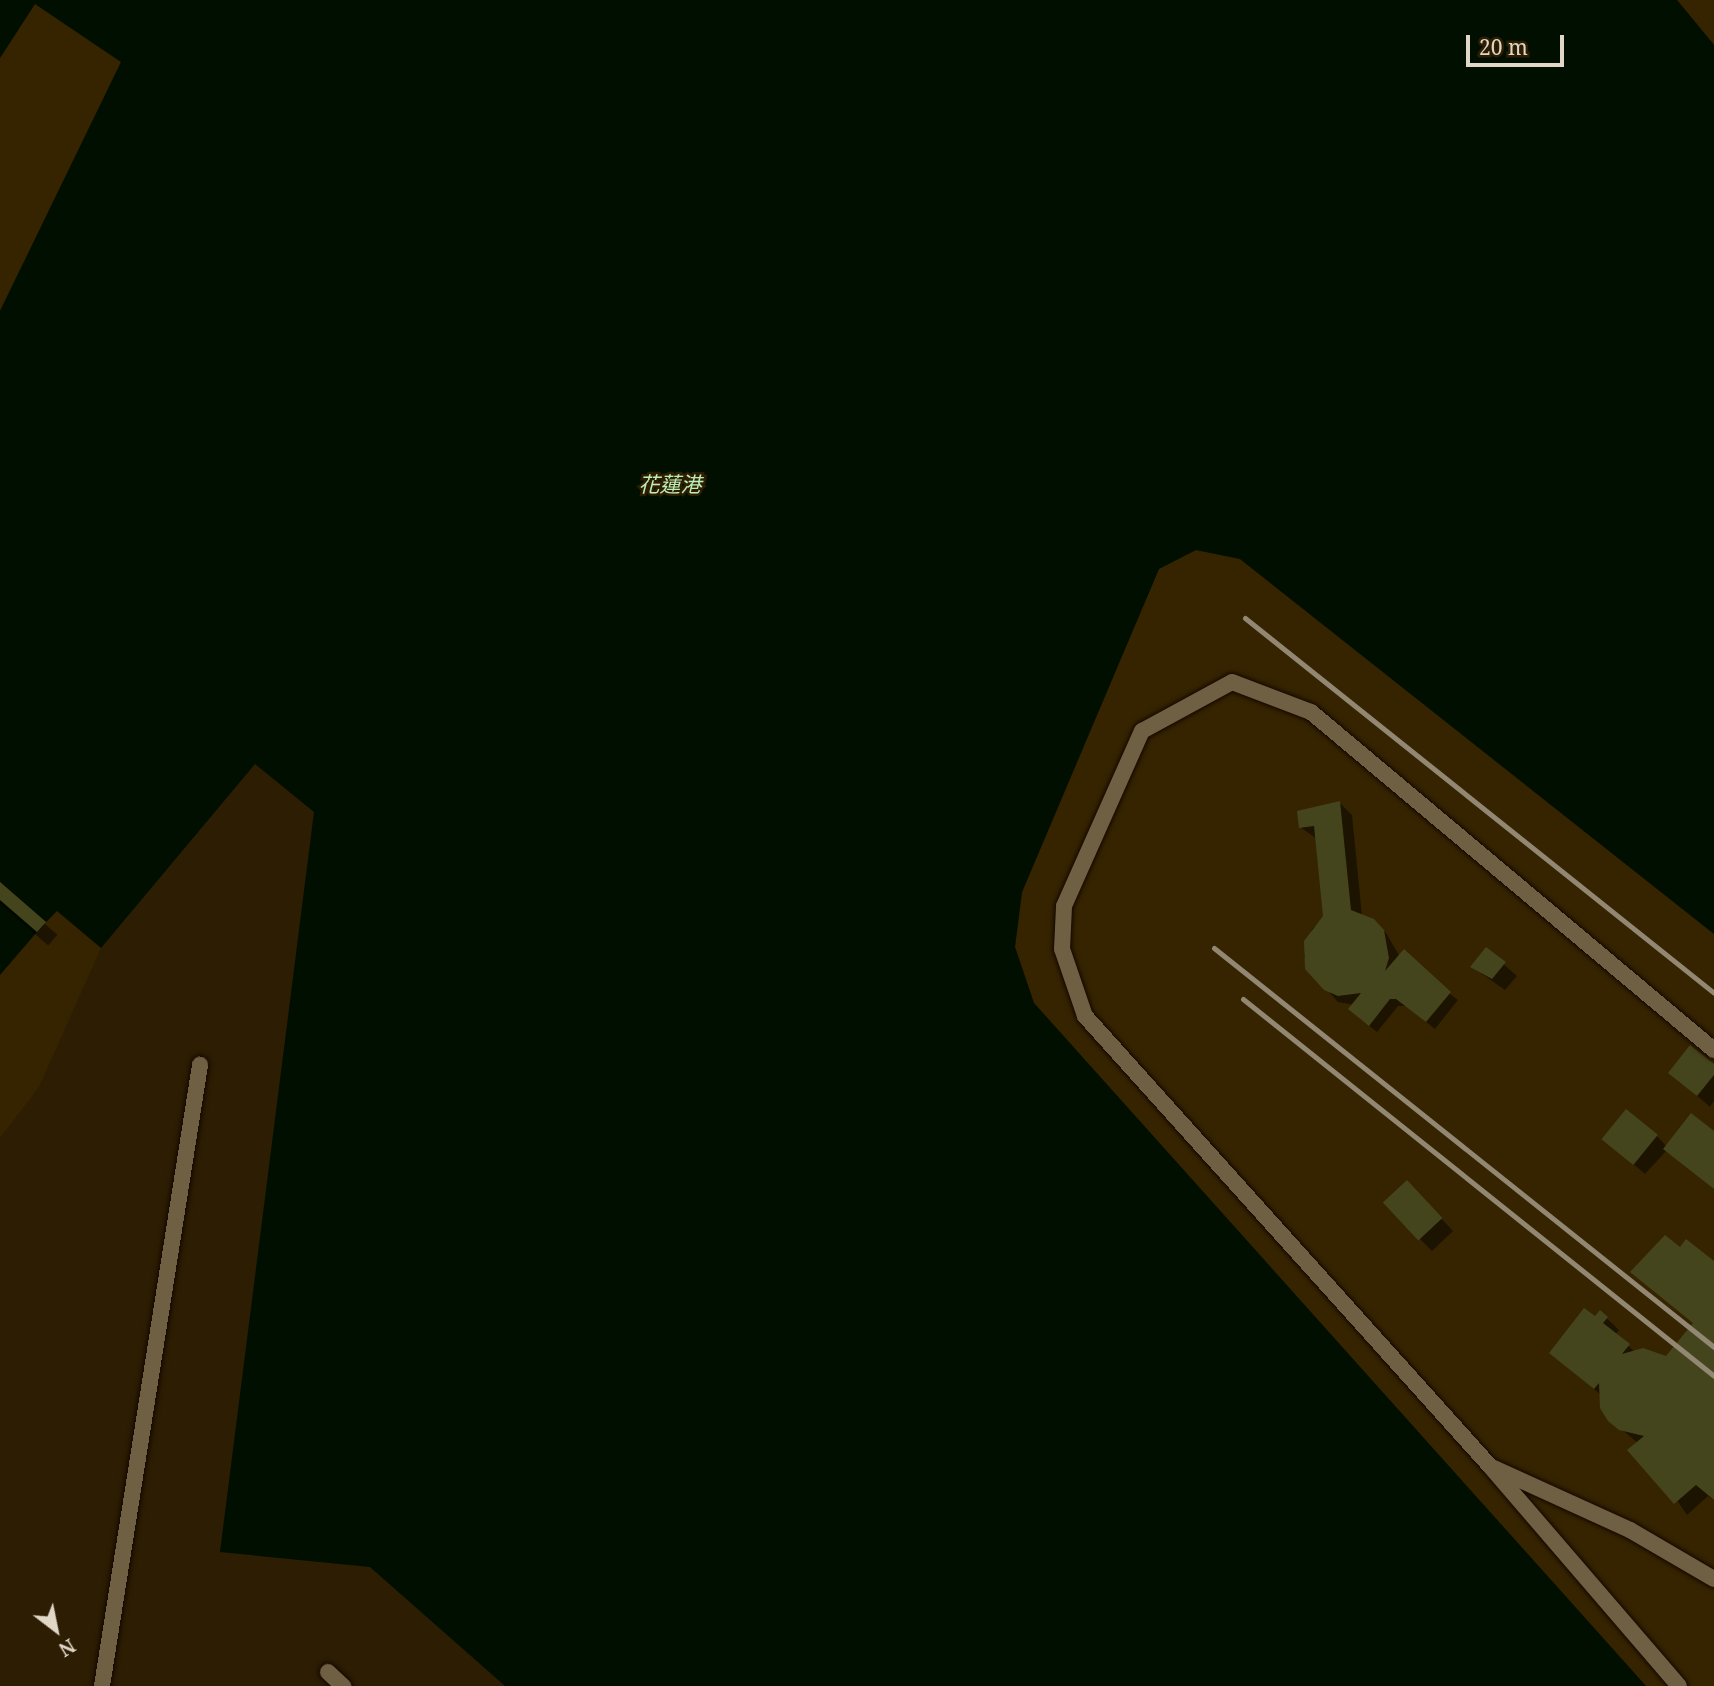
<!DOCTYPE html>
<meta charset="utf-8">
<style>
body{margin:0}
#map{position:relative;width:1714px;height:1686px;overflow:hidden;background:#2c1d03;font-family:"Noto Serif","Noto Sans TC",serif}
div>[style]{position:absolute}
.built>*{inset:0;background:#362401}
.water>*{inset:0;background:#000f00}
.shadow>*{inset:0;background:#0007;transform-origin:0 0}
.building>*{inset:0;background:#44451c;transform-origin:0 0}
.roads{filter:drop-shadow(0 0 2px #140700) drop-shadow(0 0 2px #140700)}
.lane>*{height:16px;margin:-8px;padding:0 8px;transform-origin:8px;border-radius:8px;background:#6f5f43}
.rail>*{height:5px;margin:-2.5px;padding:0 2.5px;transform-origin:2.5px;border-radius:2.5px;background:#928772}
span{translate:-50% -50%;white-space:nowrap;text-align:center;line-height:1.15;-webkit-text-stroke:5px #2c1d03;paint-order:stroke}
.water-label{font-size:21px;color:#bceeb5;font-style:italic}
.north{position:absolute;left:21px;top:1595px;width:70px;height:70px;-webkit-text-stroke:5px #2c1d03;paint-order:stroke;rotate:148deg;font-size:19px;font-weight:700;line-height:28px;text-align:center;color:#e0d7c7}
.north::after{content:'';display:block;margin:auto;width:24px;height:32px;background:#e0d7c7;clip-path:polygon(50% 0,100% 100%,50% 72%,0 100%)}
.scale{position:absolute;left:1466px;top:35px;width:98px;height:32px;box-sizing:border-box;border:4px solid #e0d7c7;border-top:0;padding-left:9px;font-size:21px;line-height:24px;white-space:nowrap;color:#e0d7c7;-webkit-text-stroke:5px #2c1d03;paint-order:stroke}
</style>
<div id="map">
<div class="built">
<i style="clip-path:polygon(1677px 0,1714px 0,1714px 45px,1714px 44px)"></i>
<i style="clip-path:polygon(35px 4px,121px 62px,0 311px,0 58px)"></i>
<i style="clip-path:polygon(1196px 550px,1240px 559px,1714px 934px,1714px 1686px,1646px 1686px,1034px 1003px,1015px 947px,1022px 893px,1159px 568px)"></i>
<i style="clip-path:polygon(0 882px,47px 922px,56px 910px,101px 948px,39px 1087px,0 1138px)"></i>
</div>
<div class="water">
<i style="clip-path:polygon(0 0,1677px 0,1714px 45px,1714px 934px,1240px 559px,1196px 550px,1159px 569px,1022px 892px,1015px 947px,1034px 1003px,1646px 1686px,505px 1686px,370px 1567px,220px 1552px,314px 812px,255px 764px,101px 948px,57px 911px,46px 922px,0 882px,0 311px,121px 62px,35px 4px,0 58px)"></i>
<i style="clip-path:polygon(0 900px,37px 932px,0 975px)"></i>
</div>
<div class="shadow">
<i style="clip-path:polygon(1340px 803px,1352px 815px,1362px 916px,1386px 933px,1400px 957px,1458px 1000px,1435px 1029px,1406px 1006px,1398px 1006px,1377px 1032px,1358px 1017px,1355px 1005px,1338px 1002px,1307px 968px,1304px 955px,1312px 929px,1325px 917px,1317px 839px,1300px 827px)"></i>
<i style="left:0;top:885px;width:76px;height:14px;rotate:41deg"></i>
<i style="clip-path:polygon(1486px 949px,1517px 976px,1505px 990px,1472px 967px)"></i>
<i style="clip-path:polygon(1714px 1066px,1714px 1101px,1710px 1107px,1671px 1073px)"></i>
<i style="clip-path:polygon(1714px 1133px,1714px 1189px,1667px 1150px,1645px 1174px,1604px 1139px,1657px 1136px,1667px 1147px)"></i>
<i style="clip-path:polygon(1419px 1195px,1453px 1231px,1432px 1251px,1420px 1239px)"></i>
<i style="clip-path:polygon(1680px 1249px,1714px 1264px,1714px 1500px,1708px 1496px,1687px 1515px,1638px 1443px,1610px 1420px,1601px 1395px,1551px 1353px,1600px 1312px,1619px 1330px,1615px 1335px,1635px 1352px,1684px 1376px,1695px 1324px)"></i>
</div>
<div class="building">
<i style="clip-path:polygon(1340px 801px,1351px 910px,1374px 919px,1384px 930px,1389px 958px,1385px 971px,1404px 949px,1451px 992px,1426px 1022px,1396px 999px,1390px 999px,1369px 1026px,1348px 1009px,1361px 993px,1338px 996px,1324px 990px,1305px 969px,1304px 941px,1323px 916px,1314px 826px,1299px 828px,1297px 811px)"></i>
<i style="clip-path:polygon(0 882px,46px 922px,37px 932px,0 900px)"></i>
<i style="clip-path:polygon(1486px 947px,1506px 962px,1492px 979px,1470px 967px)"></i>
<i style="clip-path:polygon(1690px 1045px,1714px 1064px,1714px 1075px,1697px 1096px,1668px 1073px)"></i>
<i style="left:1626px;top:1109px;width:41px;height:39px;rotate:39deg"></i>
<i style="clip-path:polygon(1691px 1113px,1714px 1131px,1714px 1189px,1663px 1149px)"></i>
<i style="left:1407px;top:1180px;width:52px;height:33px;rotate:47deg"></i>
<i style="clip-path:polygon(1665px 1235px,1680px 1247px,1686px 1239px,1714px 1261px,1714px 1500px,1696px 1485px,1674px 1504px,1627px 1450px,1644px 1436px,1619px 1430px,1608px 1421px,1600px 1408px,1599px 1383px,1594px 1389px,1549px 1353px,1584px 1308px,1595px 1316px,1600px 1310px,1608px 1317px,1603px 1323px,1630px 1344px,1622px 1354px,1643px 1348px,1666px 1356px,1693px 1323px,1630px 1272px)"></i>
</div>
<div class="roads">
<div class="lane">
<i style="left:1494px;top:1468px;width:149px;rotate:24.5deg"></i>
<i style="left:1630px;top:1530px;width:97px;rotate:30.3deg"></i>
<i style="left:328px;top:1672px;width:21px;rotate:43deg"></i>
<i style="left:102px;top:1686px;width:629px;rotate:-81.03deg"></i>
<i style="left:1679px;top:1686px;width:291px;rotate:-130.7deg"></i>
<i style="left:1489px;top:1465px;width:604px;rotate:-131.98deg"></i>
<i style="left:1085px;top:1016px;width:71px;rotate:-108.9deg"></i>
<i style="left:1062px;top:949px;width:43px;rotate:-87.3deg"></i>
<i style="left:1064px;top:906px;width:192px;rotate:-66deg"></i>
<i style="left:1142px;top:731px;width:102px;rotate:-28.6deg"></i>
<i style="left:1232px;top:682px;width:85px;rotate:20.8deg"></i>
<i style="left:1311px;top:712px;width:526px;rotate:39.99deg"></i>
</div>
</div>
<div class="rail">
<i style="left:1245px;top:618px;width:600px;rotate:38.64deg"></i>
<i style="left:1214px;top:948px;width:640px;rotate:38.59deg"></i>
<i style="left:1243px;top:999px;width:603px;rotate:38.67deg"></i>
</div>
<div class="water-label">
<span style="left:670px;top:484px">花蓮港</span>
</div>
<div class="north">N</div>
<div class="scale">20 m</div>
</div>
